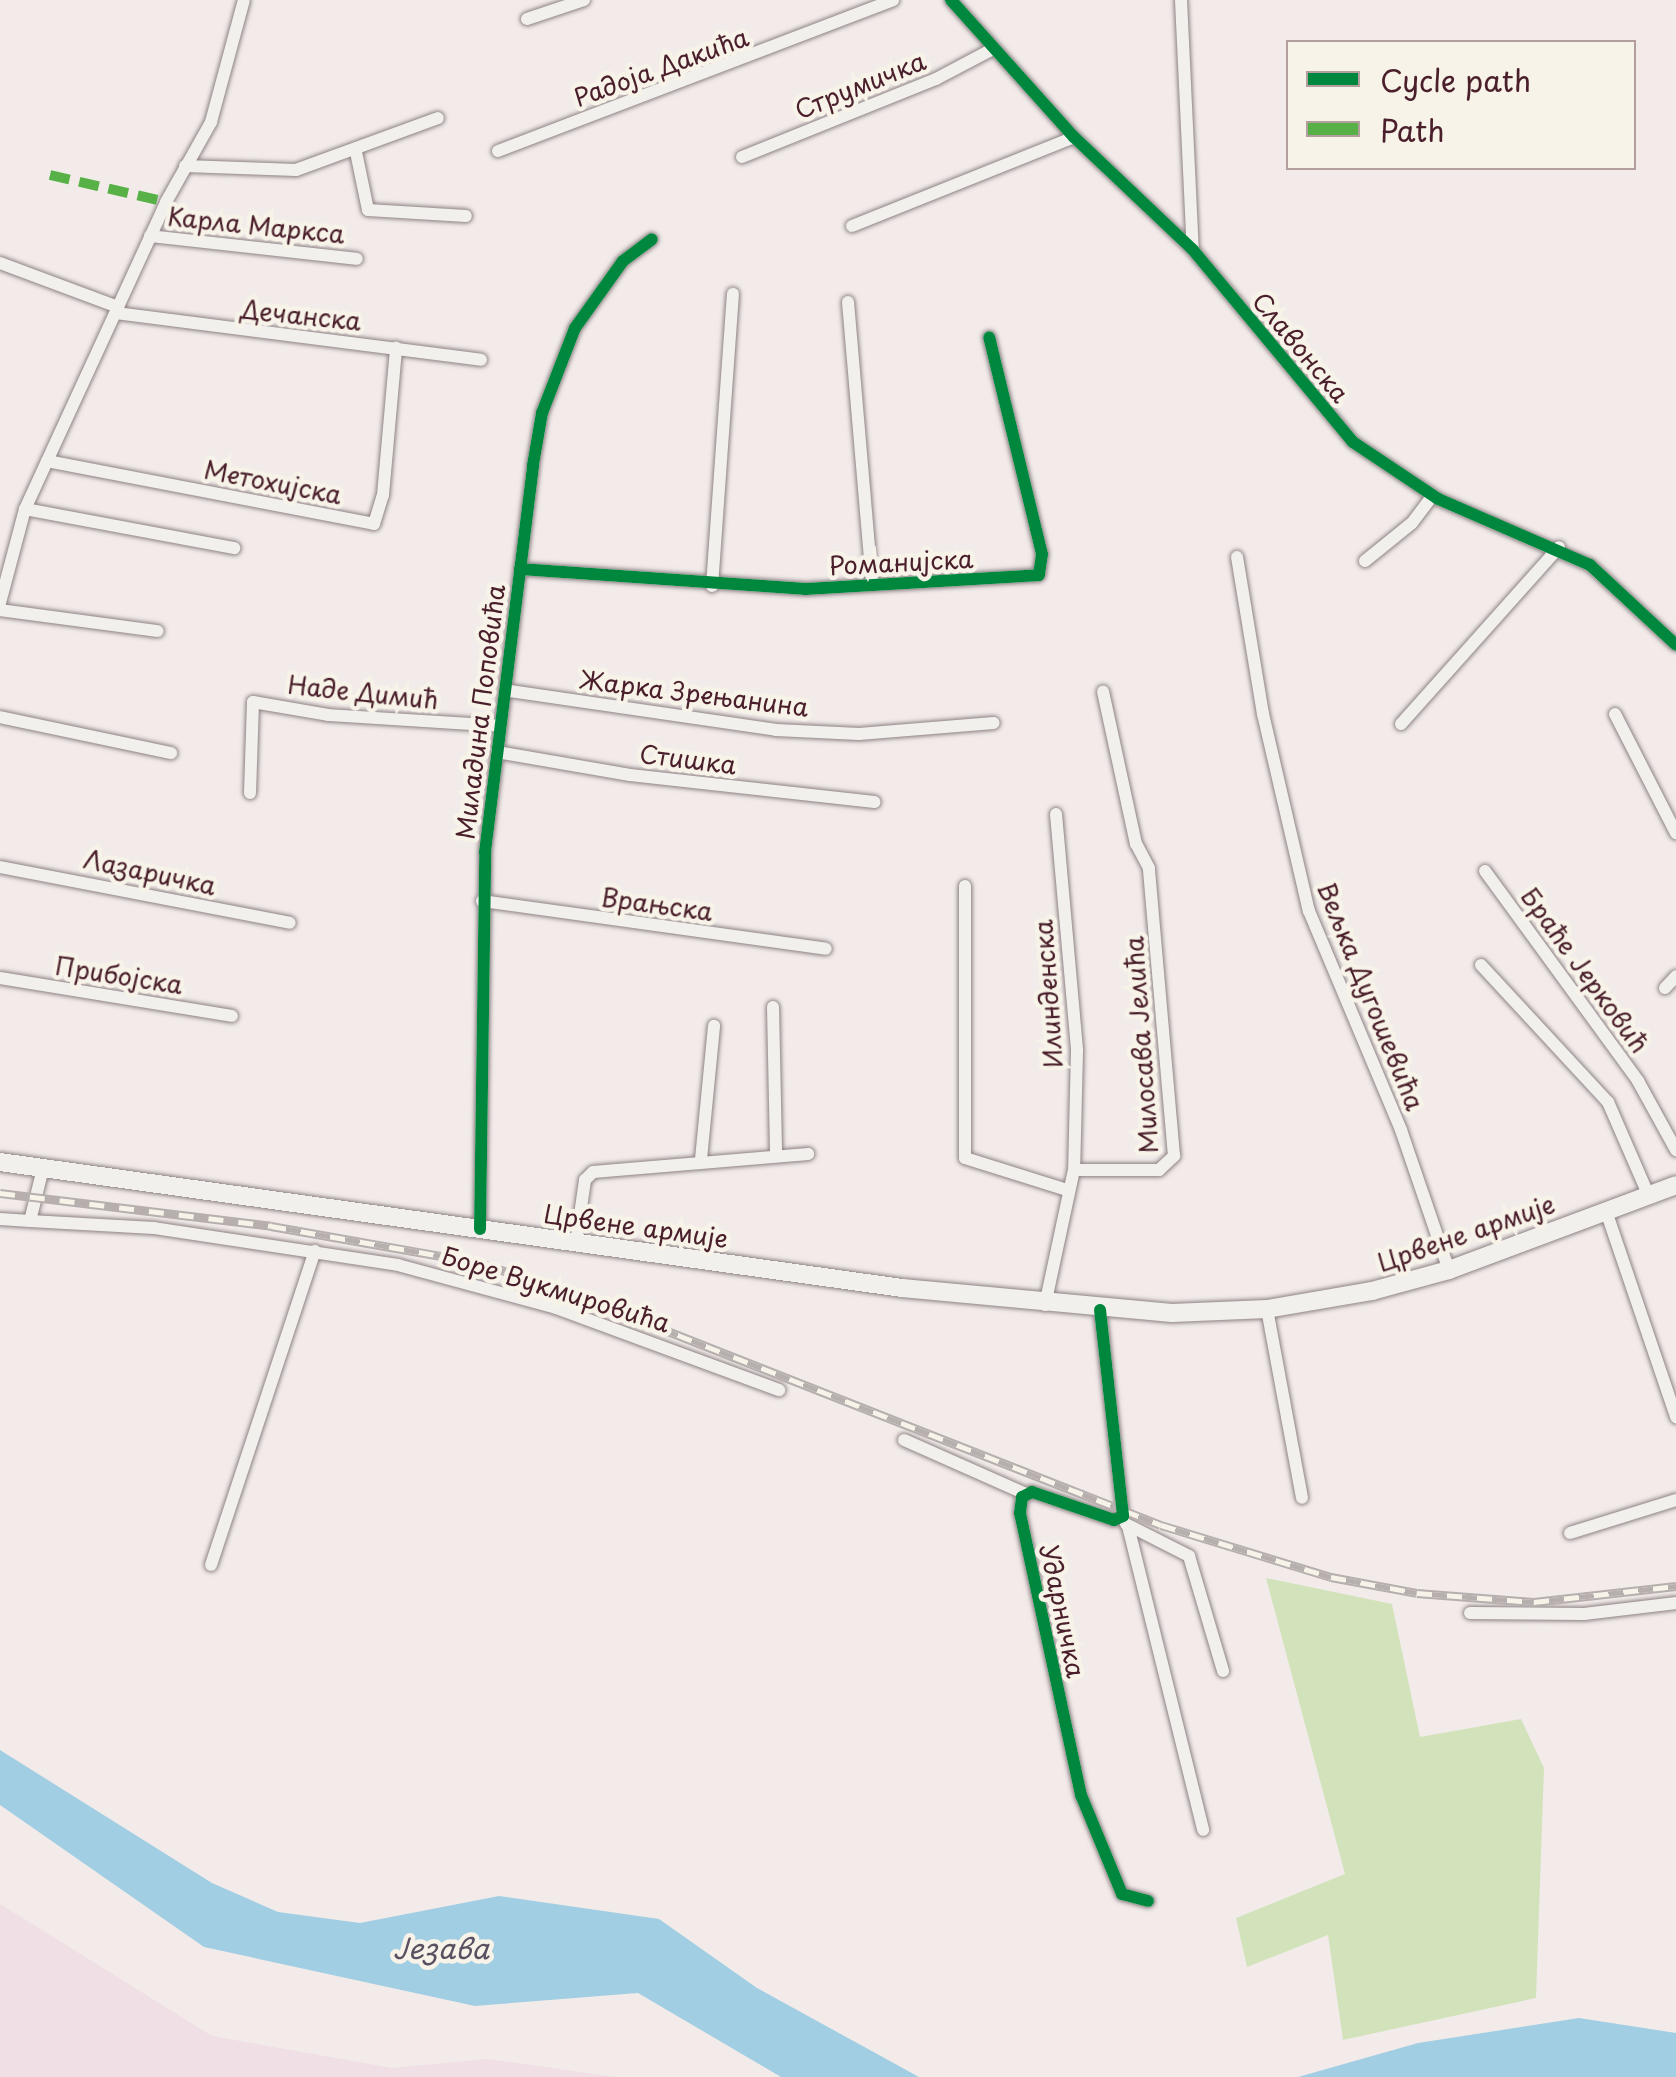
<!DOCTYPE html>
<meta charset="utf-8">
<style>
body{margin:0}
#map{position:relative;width:1676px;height:2077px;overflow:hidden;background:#f2ebea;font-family:"Playpen Sans",sans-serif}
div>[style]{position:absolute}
.built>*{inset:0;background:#f0dfe4}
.green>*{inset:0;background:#d2e3bc}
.water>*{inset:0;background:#a2cee3}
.roads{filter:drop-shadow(0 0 2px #8e8284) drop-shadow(0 0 2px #8e8284)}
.street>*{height:12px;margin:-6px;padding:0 6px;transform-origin:6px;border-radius:6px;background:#f2f0ed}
.secondary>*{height:18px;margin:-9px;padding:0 9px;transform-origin:9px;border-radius:9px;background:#f2f0ed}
.rail>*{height:9px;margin-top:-4.5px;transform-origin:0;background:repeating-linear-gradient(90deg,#f7f3e8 0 15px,#b6afae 0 30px);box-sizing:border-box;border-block:2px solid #b6afae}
.quiet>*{height:10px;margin-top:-5px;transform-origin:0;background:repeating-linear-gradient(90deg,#57b146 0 20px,transparent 0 30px)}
.cycleway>*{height:12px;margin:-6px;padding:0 6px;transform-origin:6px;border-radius:6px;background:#00873e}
span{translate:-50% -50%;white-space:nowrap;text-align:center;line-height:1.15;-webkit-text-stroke:9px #f7f3e8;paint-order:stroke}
.street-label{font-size:25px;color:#4a1f2b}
.water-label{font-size:28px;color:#5a5061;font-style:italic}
.legend{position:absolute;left:1286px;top:40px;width:350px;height:130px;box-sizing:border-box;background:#f7f3e8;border:2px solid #b29e9c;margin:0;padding:12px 18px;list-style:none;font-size:30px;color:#4a1f2b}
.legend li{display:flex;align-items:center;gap:20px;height:50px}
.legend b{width:50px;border:2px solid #b29e9c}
</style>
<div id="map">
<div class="built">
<i style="clip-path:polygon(0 1904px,212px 2036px,392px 2068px,488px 2059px,615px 2077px,0 2077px)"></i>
</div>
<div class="green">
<i style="clip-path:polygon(1266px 1578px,1392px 1604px,1420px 1737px,1521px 1719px,1544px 1768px,1536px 1998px,1343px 2040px,1328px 1935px,1247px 1967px,1236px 1918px,1345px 1874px)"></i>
</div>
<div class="water">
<i style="clip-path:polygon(0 1750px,212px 1883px,278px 1912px,360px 1923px,499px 1896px,659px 1919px,757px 1988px,919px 2077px,781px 2077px,638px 1993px,475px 2006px,204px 1947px,0 1805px)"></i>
<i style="clip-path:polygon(1579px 2018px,1676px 2033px,1676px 2077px,1298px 2077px,1418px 2043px)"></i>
</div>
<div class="roads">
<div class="street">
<i style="left:951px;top:0;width:184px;rotate:48.1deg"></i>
<i style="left:1074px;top:137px;width:164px;rotate:43.5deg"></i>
<i style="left:1193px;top:250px;width:250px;rotate:50.2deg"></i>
<i style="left:1353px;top:442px;width:102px;rotate:33.8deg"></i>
<i style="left:1438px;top:499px;width:166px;rotate:23.5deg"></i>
<i style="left:1590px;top:565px;width:117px;rotate:42.9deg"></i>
<i style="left:1181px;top:0;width:250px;rotate:87.3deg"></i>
<i style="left:527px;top:19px;width:60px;rotate:-18.4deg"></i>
<i style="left:498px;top:151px;width:423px;rotate:-20.9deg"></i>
<i style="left:356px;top:152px;width:59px;rotate:78.3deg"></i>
<i style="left:368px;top:210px;width:98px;rotate:3.5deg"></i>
<i style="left:742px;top:157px;width:209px;rotate:-21.9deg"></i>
<i style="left:936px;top:79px;width:64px;rotate:-27.8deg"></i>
<i style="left:185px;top:166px;width:111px;rotate:2.1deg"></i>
<i style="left:296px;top:170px;width:151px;rotate:-20.1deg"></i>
<i style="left:852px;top:226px;width:239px;rotate:-21.8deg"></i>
<i style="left:150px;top:236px;width:208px;rotate:6.3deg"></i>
<i style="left:0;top:263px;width:126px;rotate:20.4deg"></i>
<i style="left:848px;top:302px;width:283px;rotate:85.1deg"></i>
<i style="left:116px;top:313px;width:368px;rotate:7.3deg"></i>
<i style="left:47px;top:461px;width:333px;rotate:10.9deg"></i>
<i style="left:374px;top:524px;width:30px;rotate:-73deg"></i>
<i style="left:383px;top:495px;width:148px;rotate:-84.9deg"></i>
<i style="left:25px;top:509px;width:213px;rotate:10.6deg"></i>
<i style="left:1237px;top:557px;width:159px;rotate:80.6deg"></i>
<i style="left:1263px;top:714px;width:202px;rotate:76.9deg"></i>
<i style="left:1309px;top:911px;width:238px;rotate:67.2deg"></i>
<i style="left:1401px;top:1130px;width:148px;rotate:71.1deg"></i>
<i style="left:1365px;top:561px;width:60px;rotate:-39deg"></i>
<i style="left:1412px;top:523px;width:34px;rotate:-53deg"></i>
<i style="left:520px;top:569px;width:287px;rotate:4deg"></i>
<i style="left:806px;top:589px;width:233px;rotate:-3.4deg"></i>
<i style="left:1039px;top:575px;width:21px;rotate:-82deg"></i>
<i style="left:1042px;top:554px;width:223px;rotate:-103.7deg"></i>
<i style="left:712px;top:586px;width:293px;rotate:-85.9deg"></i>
<i style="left:0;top:603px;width:97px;rotate:-75.1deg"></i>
<i style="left:25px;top:509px;width:338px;rotate:-65.3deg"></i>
<i style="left:166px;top:202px;width:92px;rotate:-60.6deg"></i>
<i style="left:211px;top:122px;width:126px;rotate:-74.9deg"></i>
<i style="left:0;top:610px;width:159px;rotate:7.6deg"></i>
<i style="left:510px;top:691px;width:269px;rotate:8.3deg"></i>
<i style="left:776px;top:730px;width:83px;rotate:2.8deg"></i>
<i style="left:859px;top:734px;width:135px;rotate:-4.7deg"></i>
<i style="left:1615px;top:714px;width:134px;rotate:62.9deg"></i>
<i style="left:0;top:717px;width:175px;rotate:11.9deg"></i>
<i style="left:1401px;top:724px;width:237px;rotate:-48.2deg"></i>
<i style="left:497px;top:752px;width:135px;rotate:9.8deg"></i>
<i style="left:630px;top:775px;width:246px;rotate:6.3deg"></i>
<i style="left:250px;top:793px;width:91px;rotate:-88.1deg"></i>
<i style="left:253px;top:702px;width:76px;rotate:9.8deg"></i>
<i style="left:328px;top:715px;width:173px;rotate:3.6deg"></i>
<i style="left:1056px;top:814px;width:238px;rotate:84.9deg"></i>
<i style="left:1077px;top:1051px;width:119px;rotate:91.4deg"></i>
<i style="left:0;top:867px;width:295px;rotate:10.9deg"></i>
<i style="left:1485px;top:871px;width:260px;rotate:53.9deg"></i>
<i style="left:1638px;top:1081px;width:79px;rotate:61.2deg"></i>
<i style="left:965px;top:886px;width:272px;rotate:90deg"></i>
<i style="left:965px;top:1158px;width:107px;rotate:17.4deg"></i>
<i style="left:482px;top:901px;width:347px;rotate:7.9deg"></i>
<i style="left:1481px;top:965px;width:187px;rotate:47.2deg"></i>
<i style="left:1608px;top:1102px;width:100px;rotate:66.5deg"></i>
<i style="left:0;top:978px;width:235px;rotate:9.3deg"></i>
<i style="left:1665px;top:988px;width:16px;rotate:-47deg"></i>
<i style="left:773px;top:1007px;width:148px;rotate:88.8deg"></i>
<i style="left:701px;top:1159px;width:134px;rotate:-84.4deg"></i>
<i style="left:1606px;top:1211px;width:218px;rotate:71.2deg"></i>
<i style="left:0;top:1219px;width:30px;rotate:4deg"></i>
<i style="left:30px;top:1221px;width:55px;rotate:-76.2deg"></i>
<i style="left:30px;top:1221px;width:124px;rotate:3.2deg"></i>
<i style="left:154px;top:1228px;width:247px;rotate:8.6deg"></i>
<i style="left:398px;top:1265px;width:164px;rotate:15.2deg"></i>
<i style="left:556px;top:1308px;width:238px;rotate:20.2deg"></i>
<i style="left:480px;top:1229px;width:377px;rotate:-89.2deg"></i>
<i style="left:485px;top:852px;width:390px;rotate:-82.9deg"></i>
<i style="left:533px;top:465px;width:53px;rotate:-80.2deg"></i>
<i style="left:542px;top:413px;width:91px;rotate:-68.8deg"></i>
<i style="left:575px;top:328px;width:82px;rotate:-54.4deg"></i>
<i style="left:623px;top:261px;width:36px;rotate:-37deg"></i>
<i style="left:576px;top:1242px;width:63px;rotate:-81.7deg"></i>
<i style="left:585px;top:1180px;width:11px;rotate:-45deg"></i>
<i style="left:593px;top:1172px;width:216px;rotate:-4.8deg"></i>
<i style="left:1045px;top:1305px;width:138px;rotate:-77.9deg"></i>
<i style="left:1074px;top:1170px;width:85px"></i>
<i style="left:1159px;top:1170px;width:21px;rotate:-43deg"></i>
<i style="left:1174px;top:1156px;width:289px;rotate:-95deg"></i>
<i style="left:1149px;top:868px;width:27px;rotate:-118deg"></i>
<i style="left:1136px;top:844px;width:156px;rotate:-102.2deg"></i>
<i style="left:1267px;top:1309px;width:192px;rotate:79.5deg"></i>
<i style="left:1100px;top:1310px;width:207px;rotate:83.6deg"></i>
<i style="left:1123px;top:1516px;width:10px;rotate:156deg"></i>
<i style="left:1114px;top:1520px;width:87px;rotate:-161.1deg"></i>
<i style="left:1032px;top:1492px;width:11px;rotate:153deg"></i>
<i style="left:1022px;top:1497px;width:16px;rotate:97deg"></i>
<i style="left:1020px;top:1513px;width:289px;rotate:77.8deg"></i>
<i style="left:1081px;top:1795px;width:107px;rotate:67.5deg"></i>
<i style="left:1122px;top:1894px;width:27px;rotate:15deg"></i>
<i style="left:904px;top:1440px;width:133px;rotate:23.9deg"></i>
<i style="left:1126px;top:1524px;width:71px;rotate:26.9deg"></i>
<i style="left:1189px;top:1556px;width:120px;rotate:73.5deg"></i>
<i style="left:1128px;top:1526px;width:313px;rotate:76.1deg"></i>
<i style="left:1570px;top:1533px;width:111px;rotate:-17.3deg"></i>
<i style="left:211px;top:1565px;width:331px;rotate:-71.7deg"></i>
<i style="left:1470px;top:1613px;width:114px;rotate:0.5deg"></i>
<i style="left:1584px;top:1614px;width:93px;rotate:-6.8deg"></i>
</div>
<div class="secondary">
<i style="left:0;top:1162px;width:911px;rotate:7.95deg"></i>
<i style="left:902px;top:1288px;width:271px;rotate:5.3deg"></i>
<i style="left:1172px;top:1313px;width:95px;rotate:-2.4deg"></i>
<i style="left:1267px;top:1309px;width:107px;rotate:-9.7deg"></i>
<i style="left:1372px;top:1291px;width:80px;rotate:-15.3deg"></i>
<i style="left:1449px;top:1270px;width:242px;rotate:-20.5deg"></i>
</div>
</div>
<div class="rail">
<i style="left:0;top:1193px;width:273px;rotate:6.9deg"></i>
<i style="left:271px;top:1226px;width:212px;rotate:10deg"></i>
<i style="left:480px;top:1263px;width:90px;rotate:18deg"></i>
<i style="left:566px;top:1291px;width:639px;rotate:21.47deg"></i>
<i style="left:1161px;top:1525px;width:178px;rotate:17deg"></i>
<i style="left:1331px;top:1577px;width:87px;rotate:10.5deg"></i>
<i style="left:1417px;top:1593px;width:117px;rotate:4.4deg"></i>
<i style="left:1534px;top:1602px;width:143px;rotate:-6.4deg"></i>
</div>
<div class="quiet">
<i style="left:50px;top:175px;width:119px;rotate:13.1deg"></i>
</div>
<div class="cycleway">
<i style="left:951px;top:0;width:184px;rotate:48.1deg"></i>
<i style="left:1074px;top:137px;width:164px;rotate:43.5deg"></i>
<i style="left:1193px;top:250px;width:250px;rotate:50.2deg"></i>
<i style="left:1353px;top:442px;width:102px;rotate:33.8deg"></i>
<i style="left:1438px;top:499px;width:166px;rotate:23.5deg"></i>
<i style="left:1590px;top:565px;width:117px;rotate:42.9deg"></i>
<i style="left:520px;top:569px;width:287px;rotate:4deg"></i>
<i style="left:806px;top:589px;width:233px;rotate:-3.4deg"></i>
<i style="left:1039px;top:575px;width:21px;rotate:-82deg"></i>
<i style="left:1042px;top:554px;width:223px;rotate:-103.7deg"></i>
<i style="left:480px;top:1229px;width:377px;rotate:-89.2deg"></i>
<i style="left:485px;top:852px;width:390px;rotate:-82.9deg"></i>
<i style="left:533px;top:465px;width:53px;rotate:-80.2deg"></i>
<i style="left:542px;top:413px;width:91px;rotate:-68.8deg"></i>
<i style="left:575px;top:328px;width:82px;rotate:-54.4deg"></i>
<i style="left:623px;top:261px;width:36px;rotate:-37deg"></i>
<i style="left:1100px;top:1310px;width:207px;rotate:83.6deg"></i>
<i style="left:1123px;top:1516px;width:10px;rotate:156deg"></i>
<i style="left:1114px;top:1520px;width:87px;rotate:-161.1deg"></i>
<i style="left:1032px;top:1492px;width:11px;rotate:153deg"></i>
<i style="left:1022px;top:1497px;width:16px;rotate:97deg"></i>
<i style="left:1020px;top:1513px;width:289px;rotate:77.8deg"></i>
<i style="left:1081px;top:1795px;width:107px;rotate:67.5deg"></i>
<i style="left:1122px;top:1894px;width:27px;rotate:15deg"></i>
</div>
<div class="street-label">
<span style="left:661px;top:67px;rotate:-20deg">Радоја Дакића</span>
<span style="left:860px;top:85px;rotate:-22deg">Струмичка</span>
<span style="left:256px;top:225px;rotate:6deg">Карла Маркса</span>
<span style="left:301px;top:315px;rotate:6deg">Дечанска</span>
<span style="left:1301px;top:347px;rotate:50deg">Славонска</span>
<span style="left:273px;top:482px;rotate:11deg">Метохијска</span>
<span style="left:901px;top:562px;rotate:-3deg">Романијска</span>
<span style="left:363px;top:692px;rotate:6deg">Наде Димић</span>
<span style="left:694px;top:693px;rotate:7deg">Жарка Зрењанина</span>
<span style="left:480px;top:712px;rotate:-83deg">Миладина Поповића</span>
<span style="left:688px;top:759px;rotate:7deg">Стишка</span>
<span style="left:150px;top:872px;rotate:12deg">Лазаричка</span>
<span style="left:657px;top:904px;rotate:8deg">Врањска</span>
<span style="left:1585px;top:970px;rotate:54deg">Браће Јерковић</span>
<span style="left:119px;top:975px;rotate:9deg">Прибојска</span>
<span style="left:1048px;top:994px;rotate:-94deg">Илинденска</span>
<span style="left:1371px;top:996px;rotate:68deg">Вељка Дугошевића</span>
<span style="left:1141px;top:1045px;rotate:-94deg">Милосава Јелића</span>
<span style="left:636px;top:1226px;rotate:8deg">Црвене армије</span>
<span style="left:1466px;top:1233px;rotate:-19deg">Црвене армије</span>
<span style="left:556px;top:1289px;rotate:17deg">Боре Вукмировића</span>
<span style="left:1063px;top:1611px;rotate:78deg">Ударничка</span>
</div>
<div class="water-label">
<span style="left:441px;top:1948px">Језава</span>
</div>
<ul class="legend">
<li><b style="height:12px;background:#00873e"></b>Cycle path</li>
<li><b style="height:12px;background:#57b146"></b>Path</li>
</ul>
</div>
